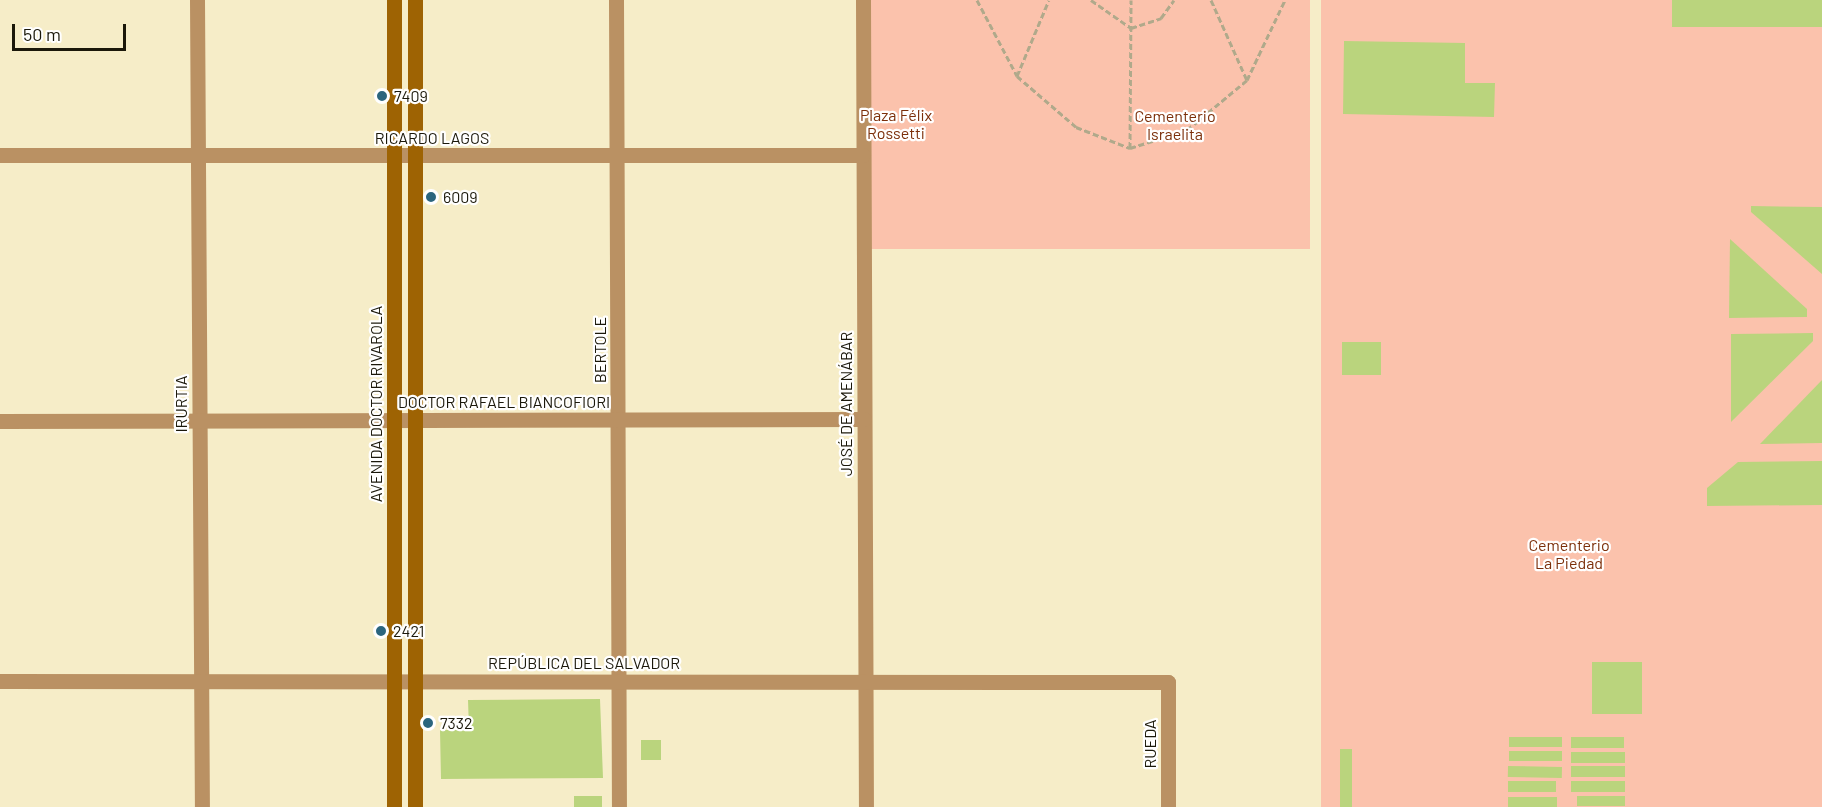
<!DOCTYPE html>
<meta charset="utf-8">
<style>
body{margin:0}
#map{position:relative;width:1822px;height:807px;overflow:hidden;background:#f6edc8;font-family:Barlow,sans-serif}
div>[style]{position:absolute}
.green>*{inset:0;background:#fbc2ac;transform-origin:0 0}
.building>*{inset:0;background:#bad47d;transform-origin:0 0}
.path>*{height:3px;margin-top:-1.5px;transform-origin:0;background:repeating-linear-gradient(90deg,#b0a98b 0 6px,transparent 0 9px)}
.minor>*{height:15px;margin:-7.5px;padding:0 7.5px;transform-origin:7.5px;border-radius:7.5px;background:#ba9163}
.secondary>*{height:15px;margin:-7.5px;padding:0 7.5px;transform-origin:7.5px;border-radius:7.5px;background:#9e6303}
.dots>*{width:16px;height:16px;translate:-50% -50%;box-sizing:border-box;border:3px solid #fff;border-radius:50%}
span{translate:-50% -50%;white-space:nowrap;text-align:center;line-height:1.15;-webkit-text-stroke:4.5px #fff;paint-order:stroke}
.poi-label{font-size:16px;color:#1b180a}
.left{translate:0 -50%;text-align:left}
.park-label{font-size:16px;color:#7c2f0a}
.street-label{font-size:16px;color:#1b180a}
.scale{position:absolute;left:12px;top:24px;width:114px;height:27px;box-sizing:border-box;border:3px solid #1b180a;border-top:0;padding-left:8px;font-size:18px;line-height:21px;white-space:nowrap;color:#1b180a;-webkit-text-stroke:4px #fff;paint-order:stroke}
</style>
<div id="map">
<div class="green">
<i style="left:866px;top:0;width:444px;height:249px"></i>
<i style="left:1321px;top:0;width:501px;height:807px"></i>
</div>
<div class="building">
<i style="left:1672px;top:0;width:150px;height:27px"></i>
<i style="clip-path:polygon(1344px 41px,1465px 43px,1465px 83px,1495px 83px,1494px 117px,1343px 114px)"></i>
<i style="clip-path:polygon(1751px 206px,1822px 207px,1822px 274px,1751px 212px)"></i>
<i style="clip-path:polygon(1730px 239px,1807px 309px,1807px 317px,1729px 318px)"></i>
<i style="clip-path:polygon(1813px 333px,1813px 341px,1731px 422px,1731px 334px)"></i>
<i style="left:1342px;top:342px;width:39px;height:33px"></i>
<i style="clip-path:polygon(1822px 380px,1822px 443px,1760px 444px)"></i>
<i style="clip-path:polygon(1822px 461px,1822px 505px,1707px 506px,1707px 488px,1738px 462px)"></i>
<i style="left:1592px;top:662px;width:50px;height:52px"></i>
<i style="clip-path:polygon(600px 699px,603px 778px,441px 779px,440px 730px,469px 730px,468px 700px)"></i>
<i style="left:1509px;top:737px;width:53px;height:10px"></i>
<i style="left:1571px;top:737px;width:53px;height:11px"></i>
<i style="left:641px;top:740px;width:20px;height:20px"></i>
<i style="left:1340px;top:749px;width:12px;height:58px"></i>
<i style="left:1509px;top:751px;width:53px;height:10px"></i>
<i style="left:1625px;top:752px;width:11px;height:54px;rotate:90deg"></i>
<i style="left:1508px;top:766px;width:54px;height:11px;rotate:1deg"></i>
<i style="left:1625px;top:766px;width:11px;height:54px;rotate:90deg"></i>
<i style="left:1508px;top:781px;width:48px;height:11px"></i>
<i style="left:1625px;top:781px;width:11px;height:54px;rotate:90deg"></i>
<i style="left:602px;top:796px;width:11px;height:28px;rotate:90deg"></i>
<i style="left:1625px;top:796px;width:10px;height:48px;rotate:90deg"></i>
<i style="left:1508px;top:797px;width:49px;height:10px"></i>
</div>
<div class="path">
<i style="left:977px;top:0;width:86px;rotate:62.2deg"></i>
<i style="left:1017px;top:76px;width:78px;rotate:40.8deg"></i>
<i style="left:1076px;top:127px;width:58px;rotate:21.3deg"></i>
<i style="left:1130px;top:148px;width:60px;rotate:-17.5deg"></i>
<i style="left:1187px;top:130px;width:78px;rotate:-39.8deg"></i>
<i style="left:1247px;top:80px;width:89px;rotate:-64.6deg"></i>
<i style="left:1091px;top:0;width:49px;rotate:35deg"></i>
<i style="left:1131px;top:28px;width:32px;rotate:-18deg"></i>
<i style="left:1161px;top:18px;width:22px;rotate:-54deg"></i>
<i style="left:1211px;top:0;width:88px;rotate:65.8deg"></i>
<i style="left:1017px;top:76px;width:82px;rotate:-67.2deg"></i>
<i style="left:1130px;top:148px;width:148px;rotate:-89.6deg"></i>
</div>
<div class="minor">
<i style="left:197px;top:0;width:807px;rotate:89.65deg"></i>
<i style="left:616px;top:0;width:807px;rotate:89.79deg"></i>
<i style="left:863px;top:0;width:807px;rotate:89.79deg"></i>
<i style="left:0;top:155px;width:863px"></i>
<i style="left:0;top:421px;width:864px;rotate:-0.13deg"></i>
<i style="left:0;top:681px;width:1168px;rotate:0.05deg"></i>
<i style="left:1168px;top:682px;width:125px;rotate:90deg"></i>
</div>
<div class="secondary">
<i style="left:394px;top:0;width:807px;rotate:90deg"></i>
<i style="left:415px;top:0;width:807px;rotate:90deg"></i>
</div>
<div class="dots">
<i style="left:382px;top:96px;background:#2b657e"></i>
<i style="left:431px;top:197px;background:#2b657e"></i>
<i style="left:381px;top:631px;background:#2b657e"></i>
<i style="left:428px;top:723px;background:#2b657e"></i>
</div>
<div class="poi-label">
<span class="left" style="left:394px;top:96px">7409</span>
<span class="left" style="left:443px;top:197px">6009</span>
<span class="left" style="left:393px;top:631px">2421</span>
<span class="left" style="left:440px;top:723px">7332</span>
</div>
<div class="park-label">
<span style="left:896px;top:124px">Plaza Félix<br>Rossetti</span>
<span style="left:1175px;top:125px">Cementerio<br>Israelita</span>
<span style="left:1569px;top:554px">Cementerio<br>La Piedad</span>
</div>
<div class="street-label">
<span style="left:432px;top:138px">RICARDO LAGOS</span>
<span style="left:600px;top:350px;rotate:-90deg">BERTOLE</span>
<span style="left:504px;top:402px">DOCTOR RAFAEL BIANCOFIORI</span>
<span style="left:181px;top:404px;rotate:-90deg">IRURTIA</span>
<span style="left:376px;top:404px;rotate:-90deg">AVENIDA DOCTOR RIVAROLA</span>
<span style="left:846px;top:404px;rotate:-90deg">JOSÉ DE AMENÁBAR</span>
<span style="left:584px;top:663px">REPÚBLICA DEL SALVADOR</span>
<span style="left:1150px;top:744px;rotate:-90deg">RUEDA</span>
</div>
<div class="scale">50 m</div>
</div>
